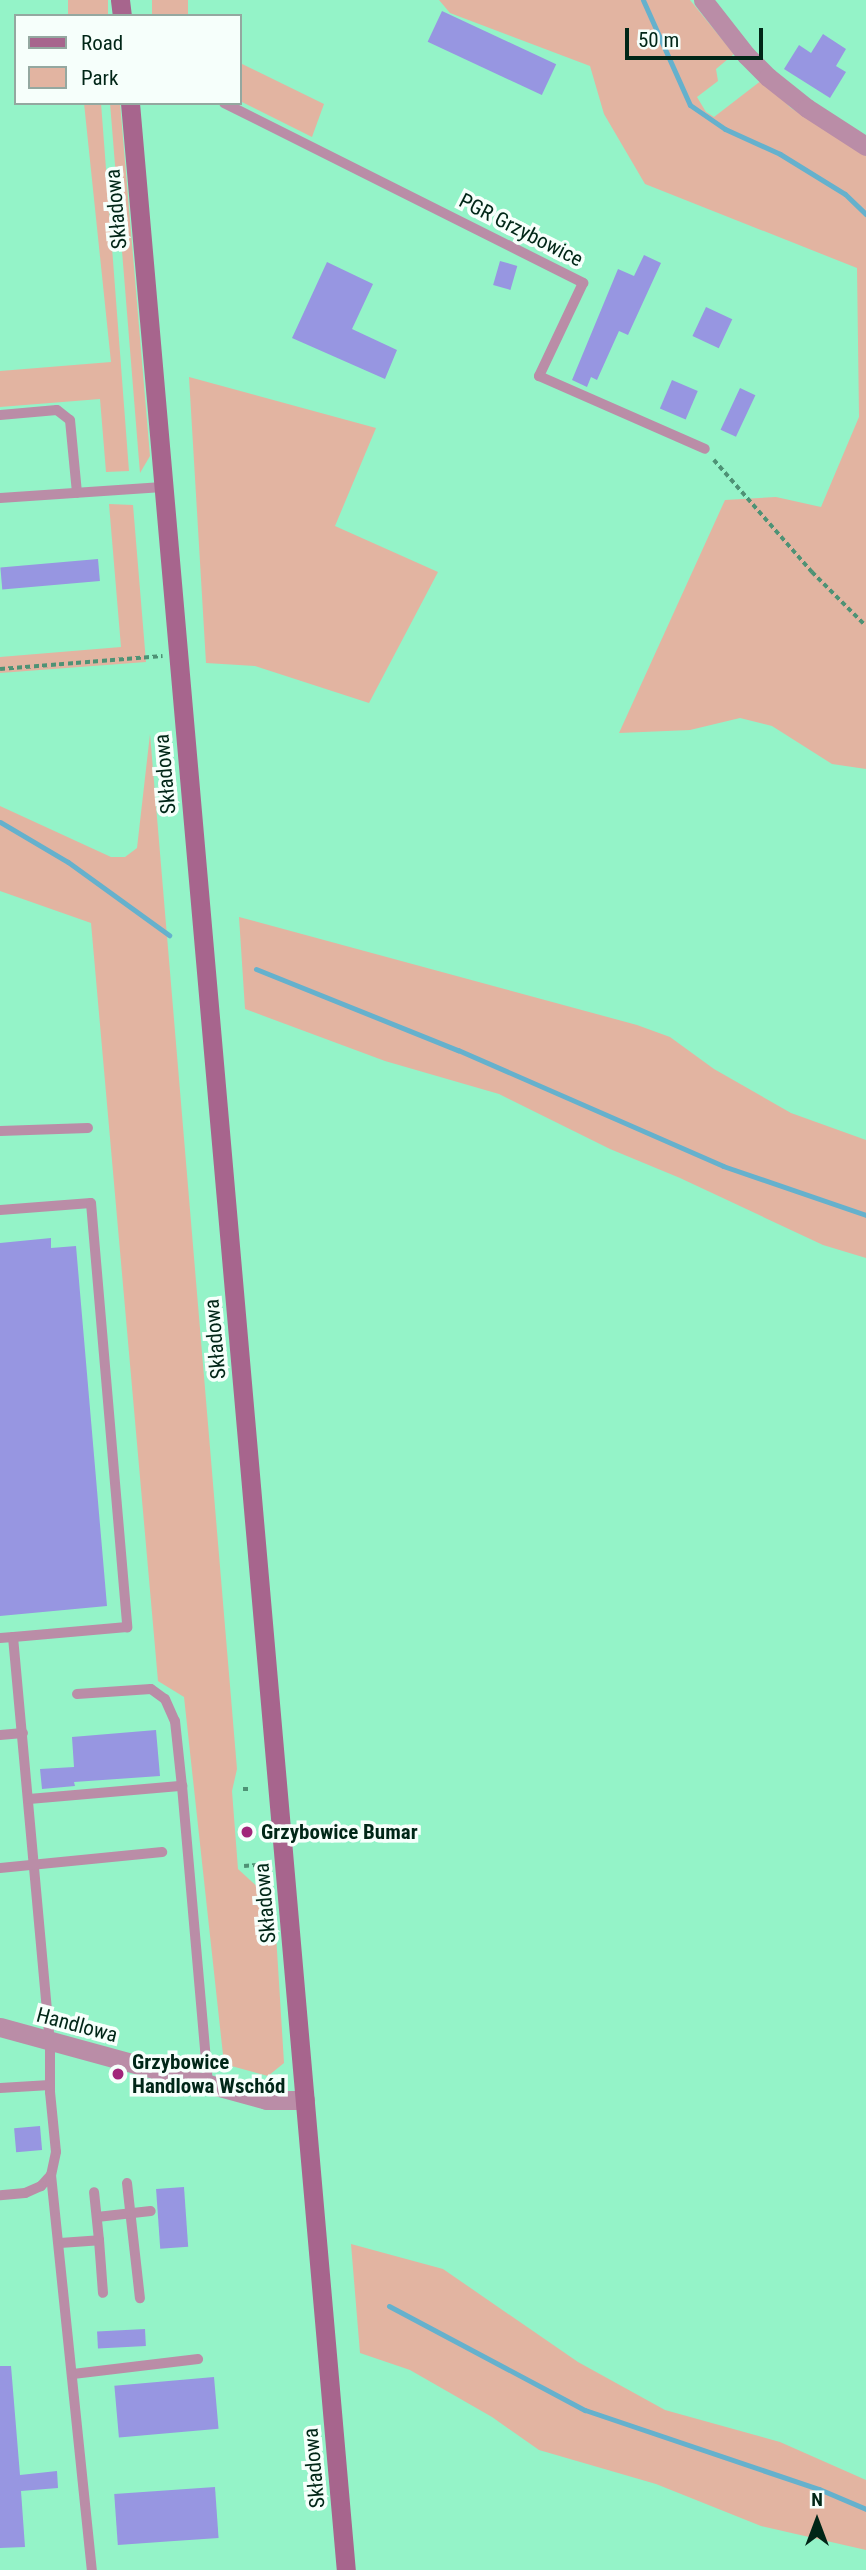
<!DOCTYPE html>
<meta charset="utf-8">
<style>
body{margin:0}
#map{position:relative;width:866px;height:2570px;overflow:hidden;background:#94f3c8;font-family:"Roboto Condensed",sans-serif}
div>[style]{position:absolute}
.green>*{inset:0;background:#e2b4a1;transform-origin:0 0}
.stream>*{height:5px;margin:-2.5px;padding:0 2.5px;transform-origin:2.5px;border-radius:2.5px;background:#65b1cd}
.building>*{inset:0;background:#9796e1;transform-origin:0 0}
.path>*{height:3.5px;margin-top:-1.75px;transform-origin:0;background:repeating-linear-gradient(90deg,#4e9275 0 5px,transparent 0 8.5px)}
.service>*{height:10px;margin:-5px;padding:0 5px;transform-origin:5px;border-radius:5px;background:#ba8da7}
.minor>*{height:19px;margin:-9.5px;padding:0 9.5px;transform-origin:9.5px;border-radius:9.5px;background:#ba8da7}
.secondary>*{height:19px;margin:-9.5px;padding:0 9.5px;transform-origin:9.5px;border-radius:9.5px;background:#a7658d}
.dots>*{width:19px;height:19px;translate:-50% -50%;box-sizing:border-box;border:4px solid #f6fffb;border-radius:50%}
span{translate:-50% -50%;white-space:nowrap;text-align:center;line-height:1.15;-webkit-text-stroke:7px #f6fffb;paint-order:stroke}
.street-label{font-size:21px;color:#002617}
.poi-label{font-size:21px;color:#002617;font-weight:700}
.left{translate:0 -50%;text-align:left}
.legend{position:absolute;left:14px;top:14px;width:228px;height:91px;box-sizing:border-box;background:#f6fffb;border:2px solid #94a8a0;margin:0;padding:9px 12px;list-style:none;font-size:21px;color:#002617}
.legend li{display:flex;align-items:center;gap:14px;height:35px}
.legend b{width:35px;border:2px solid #94a8a0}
.north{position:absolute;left:782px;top:2486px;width:70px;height:70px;-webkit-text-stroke:5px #f6fffb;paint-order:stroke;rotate:0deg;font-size:19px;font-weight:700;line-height:28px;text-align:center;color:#002617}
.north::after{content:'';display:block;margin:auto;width:24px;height:32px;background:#002617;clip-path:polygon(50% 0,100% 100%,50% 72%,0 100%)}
.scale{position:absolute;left:625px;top:28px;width:138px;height:32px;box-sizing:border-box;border:4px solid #002617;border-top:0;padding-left:9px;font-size:21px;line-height:24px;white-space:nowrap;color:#002617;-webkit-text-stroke:5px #f6fffb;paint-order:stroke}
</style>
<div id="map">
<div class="green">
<i style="left:68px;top:0;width:40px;height:16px"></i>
<i style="left:152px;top:0;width:36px;height:16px"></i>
<i style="clip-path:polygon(439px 0,690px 0,734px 54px,716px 69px,718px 81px,697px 97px,706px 112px,714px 117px,762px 80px,791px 108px,866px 156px,866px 769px,832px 764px,772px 726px,740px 718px,690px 730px,619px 733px,725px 500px,776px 497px,821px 507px,859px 417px,857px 268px,645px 184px,604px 114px,590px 66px,450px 13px)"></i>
<i style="clip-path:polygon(240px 63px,324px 104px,312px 137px,240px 101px)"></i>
<i style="clip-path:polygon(84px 103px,101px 103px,129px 471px,106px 472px,100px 399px,0 407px,0 371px,111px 362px)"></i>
<i style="clip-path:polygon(110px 103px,120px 103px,150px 456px,140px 473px)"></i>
<i style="clip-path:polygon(189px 377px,376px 428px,335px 526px,438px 572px,369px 703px,255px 666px,206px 663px)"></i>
<i style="clip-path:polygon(109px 504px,133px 505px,146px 662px,0 673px,0 657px,121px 647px)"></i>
<i style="clip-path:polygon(150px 734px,237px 1769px,232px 1791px,238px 1869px,274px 1902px,284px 2063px,268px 2076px,224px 2064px,184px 1697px,158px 1681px,91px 923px,0 891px,0 806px,111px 857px,125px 857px,137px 848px)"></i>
<i style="clip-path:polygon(239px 917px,637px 1025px,670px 1037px,714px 1069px,791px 1113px,866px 1140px,866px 1258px,823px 1245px,680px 1178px,610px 1149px,499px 1094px,385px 1061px,245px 1009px)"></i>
<i style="clip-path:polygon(351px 2244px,443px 2269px,578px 2362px,665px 2410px,780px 2442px,866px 2480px,866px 2550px,761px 2526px,656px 2484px,539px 2450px,492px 2417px,410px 2370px,360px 2353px)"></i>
</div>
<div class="stream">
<i style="left:643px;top:0;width:115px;rotate:65.9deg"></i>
<i style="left:690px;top:105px;width:42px;rotate:34.4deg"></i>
<i style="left:725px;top:129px;width:60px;rotate:24.4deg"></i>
<i style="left:780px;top:154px;width:76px;rotate:31.6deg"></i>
<i style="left:845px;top:194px;width:29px;rotate:44deg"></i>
<i style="left:0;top:822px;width:79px;rotate:30.5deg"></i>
<i style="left:68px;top:862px;width:125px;rotate:35.9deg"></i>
<i style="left:256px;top:969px;width:218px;rotate:21.9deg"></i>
<i style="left:458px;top:1050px;width:289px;rotate:23.6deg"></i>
<i style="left:723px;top:1166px;width:151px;rotate:18.9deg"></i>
<i style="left:389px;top:2306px;width:222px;rotate:28deg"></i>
<i style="left:585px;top:2410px;width:247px;rotate:18.7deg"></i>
<i style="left:819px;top:2489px;width:51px;rotate:23.1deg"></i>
</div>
<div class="building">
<i style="left:442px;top:11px;width:126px;height:34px;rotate:25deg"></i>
<i style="clip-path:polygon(823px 34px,846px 49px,836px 66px,846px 72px,830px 98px,784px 69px,799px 45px,811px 53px)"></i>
<i style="clip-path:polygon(644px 255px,661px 263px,628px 335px,619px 331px,597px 380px,591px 377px,587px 387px,572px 380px,618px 269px,634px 276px)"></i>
<i style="left:500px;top:261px;width:18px;height:25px;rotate:16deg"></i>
<i style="clip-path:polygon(327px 262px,373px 284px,352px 329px,397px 350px,385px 379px,292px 338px)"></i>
<i style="left:706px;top:307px;width:29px;height:32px;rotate:25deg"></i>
<i style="left:672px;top:380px;width:28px;height:31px;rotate:23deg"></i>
<i style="left:740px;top:388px;width:17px;height:46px;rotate:25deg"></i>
<i style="left:98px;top:559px;width:22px;height:98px;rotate:85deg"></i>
<i style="clip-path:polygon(51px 1238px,51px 1248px,76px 1246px,107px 1606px,0 1616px,0 1243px)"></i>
<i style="clip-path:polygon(156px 1730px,160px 1776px,74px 1782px,75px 1786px,42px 1789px,40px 1769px,74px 1767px,72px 1737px)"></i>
<i style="left:40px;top:2126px;width:24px;height:26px;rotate:85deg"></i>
<i style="left:184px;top:2187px;width:60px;height:28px;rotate:86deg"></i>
<i style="left:145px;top:2329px;width:17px;height:48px;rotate:87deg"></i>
<i style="clip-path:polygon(0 2366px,11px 2366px,20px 2475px,57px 2471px,58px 2488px,21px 2491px,25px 2547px,0 2548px)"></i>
<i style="left:214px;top:2377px;width:52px;height:100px;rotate:85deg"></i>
<i style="left:215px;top:2487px;width:51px;height:101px;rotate:86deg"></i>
</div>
<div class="path">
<i style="left:714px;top:460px;width:149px;rotate:48.8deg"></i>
<i style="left:812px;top:572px;width:76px;rotate:45deg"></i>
<i style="left:0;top:669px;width:163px;rotate:-4.6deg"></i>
<i style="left:243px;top:1789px;width:6px"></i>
<i style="left:244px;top:1866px;width:12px;rotate:-5deg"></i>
</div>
<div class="service">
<i style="left:224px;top:103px;width:402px;rotate:26.6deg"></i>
<i style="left:583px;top:283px;width:103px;rotate:115.3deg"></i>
<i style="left:539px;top:376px;width:181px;rotate:23.7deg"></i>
<i style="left:0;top:415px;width:57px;rotate:-5deg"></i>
<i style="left:57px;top:410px;width:16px;rotate:38deg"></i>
<i style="left:70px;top:420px;width:73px;rotate:84.5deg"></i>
<i style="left:0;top:498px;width:163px;rotate:-3.9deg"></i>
<i style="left:0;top:1131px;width:88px;rotate:-2deg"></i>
<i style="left:0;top:1210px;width:91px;rotate:-4.4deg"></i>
<i style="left:91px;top:1203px;width:426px;rotate:85.1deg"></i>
<i style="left:127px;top:1627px;width:114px;rotate:175deg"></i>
<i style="left:0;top:1638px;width:13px;rotate:-4deg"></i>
<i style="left:13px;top:1637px;width:406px;rotate:84.8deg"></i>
<i style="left:50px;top:2041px;width:51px;rotate:90deg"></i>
<i style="left:50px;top:2092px;width:60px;rotate:84.3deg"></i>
<i style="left:56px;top:2152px;width:24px;rotate:102deg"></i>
<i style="left:51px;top:2175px;width:15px;rotate:132deg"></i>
<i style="left:41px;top:2186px;width:17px;rotate:156deg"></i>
<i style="left:25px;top:2193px;width:25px;rotate:175deg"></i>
<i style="left:77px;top:1694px;width:74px;rotate:-3.9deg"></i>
<i style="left:151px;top:1689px;width:17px;rotate:36deg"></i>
<i style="left:165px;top:1699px;width:24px;rotate:66deg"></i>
<i style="left:175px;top:1721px;width:65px;rotate:83.9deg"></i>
<i style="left:0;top:1735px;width:23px;rotate:-5deg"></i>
<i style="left:29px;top:1799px;width:154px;rotate:-4.9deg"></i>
<i style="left:182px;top:1786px;width:299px;rotate:85deg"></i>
<i style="left:0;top:1868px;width:163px;rotate:-5.6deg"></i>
<i style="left:0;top:2088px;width:50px;rotate:-3.4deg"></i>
<i style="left:51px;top:2175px;width:397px;rotate:84.1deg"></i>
<i style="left:127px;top:2183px;width:116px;rotate:83.6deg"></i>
<i style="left:97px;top:2217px;width:54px;rotate:-6.3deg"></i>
<i style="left:99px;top:2240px;width:53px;rotate:85.7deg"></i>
<i style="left:60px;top:2243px;width:39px;rotate:-4deg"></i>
<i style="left:99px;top:2240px;width:48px;rotate:-95.9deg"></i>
<i style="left:73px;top:2374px;width:126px;rotate:-6.8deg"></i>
</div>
<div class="minor">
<i style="left:703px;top:0;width:70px;rotate:52deg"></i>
<i style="left:746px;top:55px;width:31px;rotate:45deg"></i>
<i style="left:768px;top:77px;width:50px;rotate:38.5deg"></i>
<i style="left:807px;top:108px;width:70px;rotate:32.8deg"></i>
<i style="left:0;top:2027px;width:276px;rotate:15.3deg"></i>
<i style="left:266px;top:2100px;width:39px"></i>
</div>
<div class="secondary">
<i style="left:120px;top:0;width:16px;rotate:83deg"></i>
<i style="left:130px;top:103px;width:2476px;rotate:85deg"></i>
</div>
<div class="dots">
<i style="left:247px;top:1832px;background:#a1257a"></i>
<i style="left:118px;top:2074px;background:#a1257a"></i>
</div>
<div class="street-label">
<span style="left:116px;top:209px;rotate:-95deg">Składowa</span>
<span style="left:521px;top:230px;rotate:27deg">PGR Grzybowice</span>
<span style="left:165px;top:774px;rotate:-95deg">Składowa</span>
<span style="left:215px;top:1339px;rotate:-95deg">Składowa</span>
<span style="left:265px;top:1903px;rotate:-95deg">Składowa</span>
<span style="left:77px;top:2025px;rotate:15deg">Handlowa</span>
<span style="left:314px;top:2468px;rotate:-95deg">Składowa</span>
</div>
<div class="poi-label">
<span class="left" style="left:261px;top:1832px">Grzybowice Bumar</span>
<span class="left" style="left:132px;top:2074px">Grzybowice<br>Handlowa Wschód</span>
</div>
<ul class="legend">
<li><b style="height:9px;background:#a7658d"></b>Road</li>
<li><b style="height:19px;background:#e2b4a1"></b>Park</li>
</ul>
<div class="north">N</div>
<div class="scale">50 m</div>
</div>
